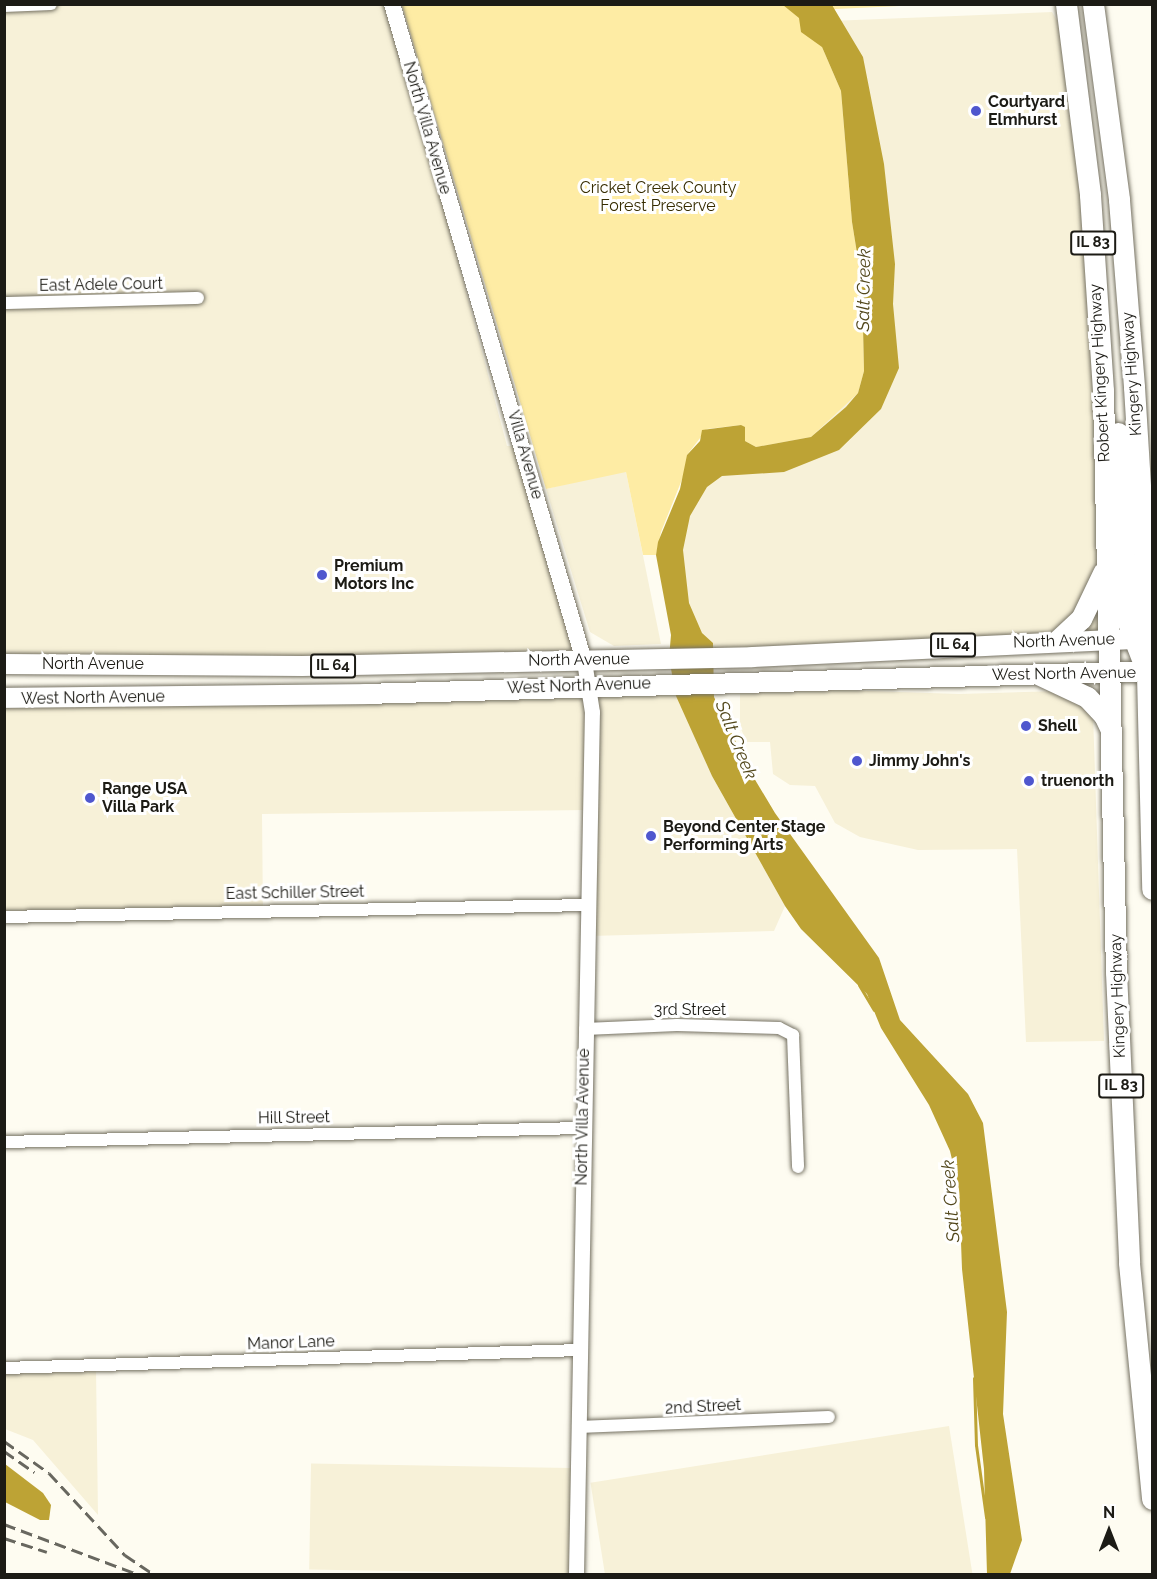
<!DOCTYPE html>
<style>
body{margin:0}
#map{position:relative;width:1157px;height:1579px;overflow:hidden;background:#fefcf1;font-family:Raleway,sans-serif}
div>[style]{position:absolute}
.built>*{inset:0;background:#f7f1d8;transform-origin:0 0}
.green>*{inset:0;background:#feeca4}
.water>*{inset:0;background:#bda335}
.stream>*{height:3px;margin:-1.5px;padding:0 1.5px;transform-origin:1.5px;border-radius:1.5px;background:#bda335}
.roads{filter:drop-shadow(0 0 2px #757162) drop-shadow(0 0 2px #757162)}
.minor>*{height:12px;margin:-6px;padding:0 6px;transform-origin:6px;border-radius:6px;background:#fff}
.tertiary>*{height:15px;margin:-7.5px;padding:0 7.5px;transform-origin:7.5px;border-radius:7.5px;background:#fff}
.secondary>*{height:16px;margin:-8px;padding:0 8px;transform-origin:8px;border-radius:8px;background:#fff}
.primary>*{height:20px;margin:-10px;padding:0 10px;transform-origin:10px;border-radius:10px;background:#fff}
.trunk>*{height:21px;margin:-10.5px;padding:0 10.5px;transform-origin:10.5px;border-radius:10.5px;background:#fff}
.rail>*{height:3px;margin-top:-1.5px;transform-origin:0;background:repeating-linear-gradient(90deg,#68675f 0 12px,transparent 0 18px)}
.dots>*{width:16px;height:16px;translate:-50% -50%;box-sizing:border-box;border:3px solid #fff;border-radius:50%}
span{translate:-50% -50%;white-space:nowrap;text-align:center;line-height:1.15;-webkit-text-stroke:6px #fff;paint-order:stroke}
.shield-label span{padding:2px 4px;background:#fff;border:2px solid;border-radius:4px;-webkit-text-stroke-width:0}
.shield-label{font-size:15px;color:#1c1b15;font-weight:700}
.poi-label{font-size:16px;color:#1c1b15;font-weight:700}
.left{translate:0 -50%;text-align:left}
.street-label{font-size:16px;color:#1c1b15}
.park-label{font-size:16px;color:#362c00}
.water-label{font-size:18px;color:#51461a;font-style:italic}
.frame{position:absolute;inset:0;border:6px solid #1c1b15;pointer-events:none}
.north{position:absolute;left:1079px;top:1501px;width:60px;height:60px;-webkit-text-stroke:4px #fff;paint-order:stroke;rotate:0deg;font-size:16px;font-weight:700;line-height:24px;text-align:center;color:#1c1b15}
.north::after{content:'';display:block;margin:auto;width:21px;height:27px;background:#1c1b15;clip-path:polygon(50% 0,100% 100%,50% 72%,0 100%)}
</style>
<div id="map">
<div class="built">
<i style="clip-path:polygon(5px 5px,390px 5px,507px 446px,515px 446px,579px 657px,5px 661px)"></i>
<i style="clip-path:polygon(1052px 12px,1063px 31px,1092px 306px,1103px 635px,705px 651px,693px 630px,678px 570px,682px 524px,709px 475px,886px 378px,830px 21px)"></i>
<i style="clip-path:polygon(617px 472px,626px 472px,661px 644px,614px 646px,590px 632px,546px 489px)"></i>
<i style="clip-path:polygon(674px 688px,712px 776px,785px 906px,774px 931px,590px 936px,597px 690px)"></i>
<i style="clip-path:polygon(583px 689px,588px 709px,586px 810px,262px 814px,263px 915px,5px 919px,4px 701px)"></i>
<i style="clip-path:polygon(809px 689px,959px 694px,1059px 691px,1068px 694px,1093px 714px,1104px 1041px,1026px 1042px,1017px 849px,918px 850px,860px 837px,835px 823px,815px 786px,790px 785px,773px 774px,770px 742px,747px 742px,740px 727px,740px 691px)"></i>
<i style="clip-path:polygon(96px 1369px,98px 1515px,33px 1440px,5px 1429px,4px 1370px)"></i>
<i style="left:949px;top:1426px;width:150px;height:363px;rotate:81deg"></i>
<i style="left:572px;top:1468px;width:106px;height:261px;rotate:91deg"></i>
</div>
<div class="green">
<i style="clip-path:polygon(402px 5px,921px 5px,835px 9px,822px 47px,841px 91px,852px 222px,862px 284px,864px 371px,858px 393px,811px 437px,756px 447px,745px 441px,741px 425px,707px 429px,687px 455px,687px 467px,661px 532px,656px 555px,643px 555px,626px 472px,546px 489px)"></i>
</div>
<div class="water">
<i style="clip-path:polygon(783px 5px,832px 5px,863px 57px,884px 164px,895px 264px,893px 304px,899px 368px,881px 409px,839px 450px,784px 472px,722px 476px,707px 487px,690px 516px,683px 550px,689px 603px,702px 633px,713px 643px,714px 697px,751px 773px,775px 813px,879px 958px,900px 1020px,968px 1094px,983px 1123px,1007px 1312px,1003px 1414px,1022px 1540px,1010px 1574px,987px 1574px,984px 1469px,962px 1269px,959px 1189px,950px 1151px,929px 1105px,881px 1028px,867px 994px,801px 929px,785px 906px,712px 776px,676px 696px,669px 658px,671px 635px,656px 555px,658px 542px,680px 489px,687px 455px,700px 441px,702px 430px,741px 425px,745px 427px,745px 441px,756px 447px,811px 437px,846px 407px,858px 393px,864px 371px,862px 284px,852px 222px,841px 91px,822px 47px,801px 32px,799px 18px)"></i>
<i style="clip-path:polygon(5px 1464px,43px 1493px,51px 1505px,49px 1520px,40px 1520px,5px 1502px)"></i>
</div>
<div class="stream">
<i style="left:859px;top:985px;width:29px;rotate:59deg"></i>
<i style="left:974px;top:1378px;width:67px;rotate:88.3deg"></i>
<i style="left:976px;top:1445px;width:73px;rotate:82.1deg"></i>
</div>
<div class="roads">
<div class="minor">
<i style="left:4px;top:6px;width:47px;rotate:-2.4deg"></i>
<i style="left:4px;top:303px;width:194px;rotate:-1.5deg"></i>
<i style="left:4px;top:917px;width:582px;rotate:-1.18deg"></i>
<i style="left:585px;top:1029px;width:92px;rotate:-2.5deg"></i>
<i style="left:677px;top:1025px;width:102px;rotate:1.7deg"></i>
<i style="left:779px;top:1028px;width:16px;rotate:27deg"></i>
<i style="left:793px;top:1035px;width:132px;rotate:87.8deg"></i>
<i style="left:4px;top:1142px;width:579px;rotate:-1.39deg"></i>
<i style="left:4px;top:1368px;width:575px;rotate:-1.79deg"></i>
<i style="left:578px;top:1427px;width:251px;rotate:-2.3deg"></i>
</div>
<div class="tertiary">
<i style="left:576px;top:1574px;width:862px;rotate:-88.94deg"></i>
<i style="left:592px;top:712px;width:52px;rotate:-98.9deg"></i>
</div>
<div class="secondary">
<i style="left:392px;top:4px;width:684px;rotate:73.71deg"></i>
</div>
<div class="primary">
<i style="left:4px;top:664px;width:298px;rotate:0.4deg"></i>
<i style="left:302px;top:666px;width:450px;rotate:-1.1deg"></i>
<i style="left:752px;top:657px;width:398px;rotate:-2.7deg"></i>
<i style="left:4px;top:698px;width:361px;rotate:-0.6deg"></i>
<i style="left:365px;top:694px;width:787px;rotate:-1.67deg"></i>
</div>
<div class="trunk">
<i style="left:1066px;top:4px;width:193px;rotate:82.8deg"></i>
<i style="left:1090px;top:195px;width:196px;rotate:86.2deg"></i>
<i style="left:1103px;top:391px;width:581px;rotate:88.72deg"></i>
<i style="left:1116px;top:972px;width:291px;rotate:87.4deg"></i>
<i style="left:1129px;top:1263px;width:237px;rotate:84.4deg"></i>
<i style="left:1093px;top:4px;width:198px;rotate:82.4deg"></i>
<i style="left:1119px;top:200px;width:188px;rotate:85.4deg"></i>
<i style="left:1134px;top:387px;width:164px;rotate:86.5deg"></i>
<i style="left:1144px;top:551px;width:338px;rotate:88.6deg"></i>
<i style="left:1118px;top:433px;width:187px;rotate:87.2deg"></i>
<i style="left:1127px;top:620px;width:40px;rotate:69deg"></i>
<i style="left:1057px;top:641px;width:33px;rotate:-43deg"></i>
<i style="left:1081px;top:619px;width:51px;rotate:-64.4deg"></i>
<i style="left:1038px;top:674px;width:54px;rotate:25.1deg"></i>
<i style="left:1087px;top:697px;width:25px;rotate:47deg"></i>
<i style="left:1104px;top:715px;width:17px;rotate:65deg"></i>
</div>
</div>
<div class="rail">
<i style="left:4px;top:1441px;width:55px;rotate:35.4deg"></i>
<i style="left:49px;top:1473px;width:112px;rotate:47.2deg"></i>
<i style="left:125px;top:1555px;width:34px;rotate:34deg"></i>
<i style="left:4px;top:1451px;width:37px;rotate:35deg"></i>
<i style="left:4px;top:1524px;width:142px;rotate:20.6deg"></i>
<i style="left:4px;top:1538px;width:45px;rotate:18deg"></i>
</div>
<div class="dots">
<i style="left:976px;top:111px;background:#4f57ce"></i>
<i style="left:322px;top:575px;background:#4f57ce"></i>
<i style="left:1026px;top:726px;background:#4f57ce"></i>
<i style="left:857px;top:761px;background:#4f57ce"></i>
<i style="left:1029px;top:781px;background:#4f57ce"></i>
<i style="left:90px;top:798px;background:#4f57ce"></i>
<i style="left:651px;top:836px;background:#4f57ce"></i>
</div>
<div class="shield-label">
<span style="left:1093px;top:243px">IL 83</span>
<span style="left:953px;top:645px">IL 64</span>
<span style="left:333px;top:666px">IL 64</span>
<span style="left:1121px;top:1086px">IL 83</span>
</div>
<div class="poi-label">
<span class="left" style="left:988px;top:111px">Courtyard<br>Elmhurst</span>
<span class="left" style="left:334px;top:575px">Premium<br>Motors Inc</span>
<span class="left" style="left:1038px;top:726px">Shell</span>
<span class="left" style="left:869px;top:761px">Jimmy John's</span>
<span class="left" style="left:1041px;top:781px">truenorth</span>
<span class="left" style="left:102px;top:798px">Range USA<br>Villa Park</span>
<span class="left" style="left:663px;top:836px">Beyond Center Stage<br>Performing Arts</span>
</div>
<div class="street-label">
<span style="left:427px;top:128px;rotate:74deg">North Villa Avenue</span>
<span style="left:101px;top:285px;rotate:-1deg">East Adele Court</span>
<span style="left:1100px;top:373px;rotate:-93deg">Robert Kingery Highway</span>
<span style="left:1132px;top:374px;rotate:-94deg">Kingery Highway</span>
<span style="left:525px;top:455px;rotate:74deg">Villa Avenue</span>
<span style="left:1064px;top:641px;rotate:-2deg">North Avenue</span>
<span style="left:579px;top:660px;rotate:-1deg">North Avenue</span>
<span style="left:93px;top:664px">North Avenue</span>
<span style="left:1064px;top:674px;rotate:-1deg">West North Avenue</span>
<span style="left:579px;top:686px;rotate:-2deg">West North Avenue</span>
<span style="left:93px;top:698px;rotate:-1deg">West North Avenue</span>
<span style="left:295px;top:893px;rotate:-1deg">East Schiller Street</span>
<span style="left:1118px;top:996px;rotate:-92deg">Kingery Highway</span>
<span style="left:690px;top:1010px">3rd Street</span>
<span style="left:583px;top:1117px;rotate:-89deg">North Villa Avenue</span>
<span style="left:294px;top:1118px;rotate:-1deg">Hill Street</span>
<span style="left:291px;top:1343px;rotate:-2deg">Manor Lane</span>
<span style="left:703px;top:1407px;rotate:-3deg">2nd Street</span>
</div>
<div class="park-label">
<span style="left:658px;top:197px">Cricket Creek County<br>Forest Preserve</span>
</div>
<div class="water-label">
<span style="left:864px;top:290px;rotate:-89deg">Salt Creek</span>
<span style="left:736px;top:740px;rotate:68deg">Salt Creek</span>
<span style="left:951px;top:1201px;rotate:-94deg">Salt Creek</span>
</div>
<div class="frame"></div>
<div class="north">N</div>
</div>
